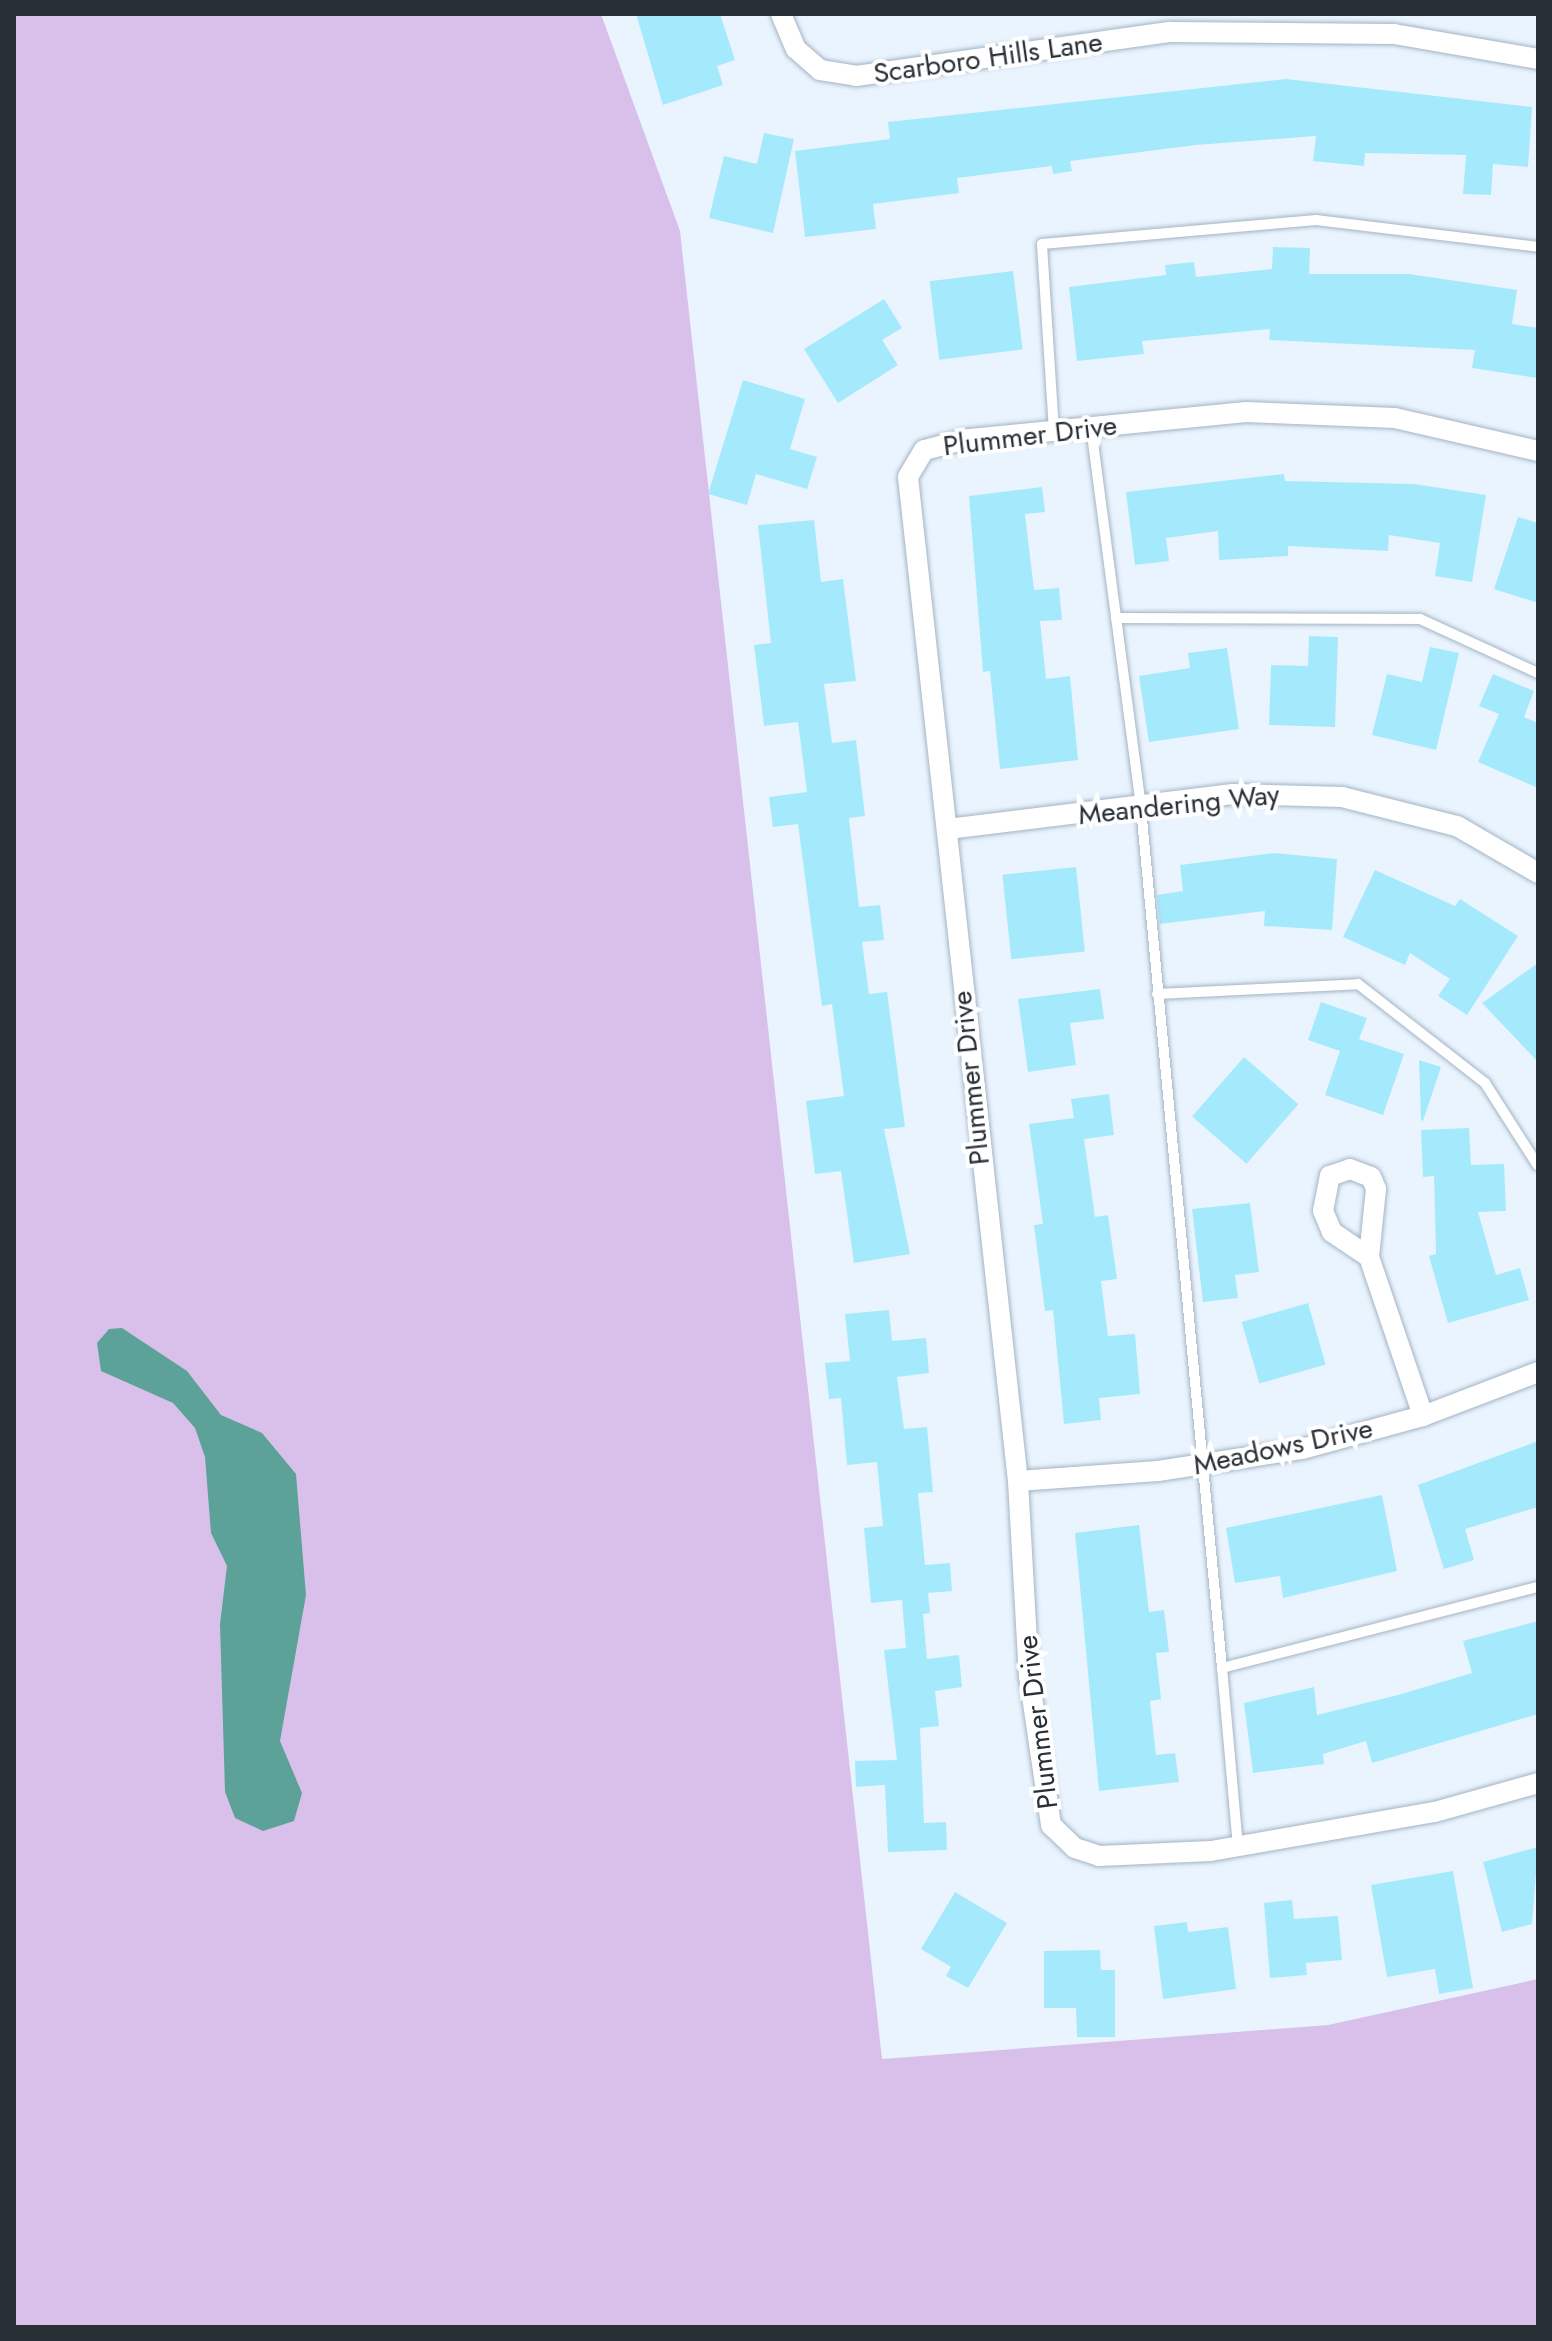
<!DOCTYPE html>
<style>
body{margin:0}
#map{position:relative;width:1552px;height:2341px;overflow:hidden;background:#eaf4fe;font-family:Jost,sans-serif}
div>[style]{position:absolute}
.green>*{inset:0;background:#d9c0ea}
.water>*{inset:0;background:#5da298}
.building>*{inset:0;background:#a5eafc;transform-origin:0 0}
.roads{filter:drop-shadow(0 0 2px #a3b4c4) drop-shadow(0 0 2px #a3b4c4)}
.service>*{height:10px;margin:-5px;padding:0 5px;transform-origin:5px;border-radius:5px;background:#fff}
.minor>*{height:20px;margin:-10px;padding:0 10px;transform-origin:10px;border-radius:10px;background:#fff}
span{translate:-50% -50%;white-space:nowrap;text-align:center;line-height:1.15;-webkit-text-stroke:8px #fff;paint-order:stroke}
.street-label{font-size:28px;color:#282f35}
.frame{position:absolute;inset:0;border:16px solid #282f35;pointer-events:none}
</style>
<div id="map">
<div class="green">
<i style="clip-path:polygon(14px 14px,601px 14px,680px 231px,882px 2059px,1328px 2025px,1538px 1979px,1538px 2327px,14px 2327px)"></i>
</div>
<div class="water">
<i style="clip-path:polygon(122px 1328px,187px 1371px,221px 1415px,262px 1433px,296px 1474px,306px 1595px,280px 1741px,302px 1793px,294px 1821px,263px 1831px,235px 1818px,225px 1792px,220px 1624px,227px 1566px,211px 1533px,205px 1457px,195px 1428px,173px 1403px,101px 1371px,97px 1343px,109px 1329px)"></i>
</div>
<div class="building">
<i style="clip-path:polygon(636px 14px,720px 14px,735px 60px,717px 66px,723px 85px,663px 105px)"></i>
<i style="clip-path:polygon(1286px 79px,1532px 107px,1528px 167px,1493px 164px,1491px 195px,1463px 194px,1466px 155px,1365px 153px,1364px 166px,1313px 161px,1316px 136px,1196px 145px,1070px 161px,1072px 171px,1053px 174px,1052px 166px,957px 178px,959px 193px,873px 204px,876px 229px,805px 237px,795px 151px,890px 139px,888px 122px)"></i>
<i style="clip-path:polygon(764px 133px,794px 139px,773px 233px,709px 218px,724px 156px,757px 164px)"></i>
<i style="clip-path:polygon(1273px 247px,1310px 248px,1309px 274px,1409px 274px,1517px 290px,1512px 324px,1538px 328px,1538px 378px,1472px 368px,1475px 350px,1269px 340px,1270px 329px,1142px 341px,1144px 354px,1077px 361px,1069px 287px,1166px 275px,1165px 265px,1194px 262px,1196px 277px,1272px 269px)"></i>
<i style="left:1013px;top:271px;width:79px;height:84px;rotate:83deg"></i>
<i style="clip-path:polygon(884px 299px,902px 328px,882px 340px,898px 365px,838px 403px,804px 349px)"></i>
<i style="clip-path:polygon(743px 380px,805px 399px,790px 449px,817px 457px,807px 489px,756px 474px,747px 505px,708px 494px)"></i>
<i style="clip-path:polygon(1284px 474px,1285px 481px,1414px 484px,1486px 495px,1472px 582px,1435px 576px,1440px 543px,1389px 535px,1388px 551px,1288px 546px,1288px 556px,1219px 560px,1218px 531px,1166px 538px,1169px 561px,1135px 565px,1126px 492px)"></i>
<i style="clip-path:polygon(1042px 487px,1045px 512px,1025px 514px,1034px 590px,1059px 588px,1062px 620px,1040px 621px,1046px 679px,1070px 676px,1078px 760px,1000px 769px,990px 671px,983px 672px,969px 496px)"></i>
<i style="clip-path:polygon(1518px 517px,1538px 523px,1538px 603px,1494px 589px)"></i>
<i style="clip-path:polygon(814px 520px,821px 582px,843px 579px,856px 681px,824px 684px,832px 743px,856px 740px,865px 816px,849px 818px,859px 907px,880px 905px,884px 940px,862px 942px,869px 994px,887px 992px,905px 1127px,884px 1129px,910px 1254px,854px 1263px,841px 1171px,815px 1174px,806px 1101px,844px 1096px,832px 1004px,822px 1006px,798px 824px,773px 827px,769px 797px,807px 792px,798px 722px,764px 726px,754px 645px,771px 643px,758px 525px)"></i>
<i style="clip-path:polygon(1309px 636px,1338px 637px,1335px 727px,1269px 725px,1271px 665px,1308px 666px)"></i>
<i style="clip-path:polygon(1430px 647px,1459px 653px,1436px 750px,1372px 735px,1387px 674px,1422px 682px)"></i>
<i style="clip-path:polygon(1227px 648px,1239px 729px,1149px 742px,1139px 676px,1190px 668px,1188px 653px)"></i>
<i style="clip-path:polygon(1493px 674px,1534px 691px,1524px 717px,1538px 723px,1538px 788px,1478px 762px,1499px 714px,1479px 706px)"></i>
<i style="clip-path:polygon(1274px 853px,1337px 859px,1332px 930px,1264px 926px,1265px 911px,1160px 924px,1157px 895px,1183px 891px,1180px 865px)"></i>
<i style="left:1076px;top:867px;width:85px;height:74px;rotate:84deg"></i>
<i style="clip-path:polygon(1375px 870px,1455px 906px,1460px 899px,1518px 936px,1467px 1015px,1438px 996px,1450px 979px,1410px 953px,1405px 965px,1343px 937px)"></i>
<i style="clip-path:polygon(1538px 963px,1538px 1062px,1482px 1003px)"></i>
<i style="clip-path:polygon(1100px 989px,1104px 1019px,1070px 1023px,1076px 1065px,1028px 1072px,1018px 999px)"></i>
<i style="clip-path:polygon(1321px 1002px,1367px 1018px,1359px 1039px,1404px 1054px,1383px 1115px,1325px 1095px,1340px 1051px,1308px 1040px)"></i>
<i style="left:1244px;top:1057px;width:72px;height:79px;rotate:41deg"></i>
<i style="clip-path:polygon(1419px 1060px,1441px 1067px,1423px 1121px,1421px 1120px)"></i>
<i style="clip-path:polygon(1109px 1094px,1114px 1135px,1084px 1139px,1095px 1217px,1108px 1215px,1117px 1279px,1101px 1281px,1108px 1336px,1135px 1334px,1140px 1394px,1099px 1398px,1101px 1420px,1064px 1424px,1053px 1310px,1045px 1311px,1034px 1225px,1043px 1224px,1029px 1124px,1074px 1118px,1071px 1099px)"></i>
<i style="clip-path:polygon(1469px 1128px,1471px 1165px,1504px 1164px,1506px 1211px,1478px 1212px,1496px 1275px,1520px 1268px,1529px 1300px,1448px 1323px,1429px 1256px,1436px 1254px,1434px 1176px,1423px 1177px,1421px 1130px)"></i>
<i style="clip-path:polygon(1250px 1203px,1259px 1272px,1235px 1275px,1238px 1298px,1203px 1302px,1192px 1209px)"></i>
<i style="left:1308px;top:1303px;width:64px;height:69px;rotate:74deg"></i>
<i style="clip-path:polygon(889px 1310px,892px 1341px,926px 1338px,929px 1373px,897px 1377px,904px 1429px,927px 1427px,933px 1492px,918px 1493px,925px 1565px,950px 1563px,952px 1591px,928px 1593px,930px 1613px,923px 1614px,927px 1659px,959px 1655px,962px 1687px,935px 1691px,939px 1726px,920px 1728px,924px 1823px,946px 1822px,947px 1850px,888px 1852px,885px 1785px,856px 1787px,855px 1761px,897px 1760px,884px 1650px,906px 1648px,902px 1600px,871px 1603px,864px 1528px,883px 1526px,877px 1462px,847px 1465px,841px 1398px,829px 1399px,825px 1363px,850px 1361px,845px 1314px)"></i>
<i style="clip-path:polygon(1538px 1441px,1538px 1507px,1465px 1529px,1474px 1560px,1444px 1569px,1418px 1485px)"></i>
<i style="clip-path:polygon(1382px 1495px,1397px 1571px,1283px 1598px,1280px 1576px,1235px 1583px,1226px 1528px)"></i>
<i style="clip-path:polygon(1139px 1525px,1149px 1612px,1164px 1610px,1169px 1652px,1156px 1653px,1161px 1699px,1150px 1701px,1156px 1755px,1175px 1753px,1179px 1782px,1099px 1791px,1075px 1533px)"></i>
<i style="clip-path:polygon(1538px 1621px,1538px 1714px,1372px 1763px,1366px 1741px,1323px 1754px,1324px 1764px,1253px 1773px,1244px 1703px,1314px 1687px,1317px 1715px,1398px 1695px,1472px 1673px,1463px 1641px)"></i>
<i style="clip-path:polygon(1538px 1847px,1532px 1924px,1502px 1932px,1483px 1862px)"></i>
<i style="clip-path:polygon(1453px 1871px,1473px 1988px,1439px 1994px,1435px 1969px,1387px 1977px,1371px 1885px)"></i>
<i style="clip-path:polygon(955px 1892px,1007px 1923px,968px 1988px,946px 1976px,951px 1967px,921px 1949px)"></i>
<i style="clip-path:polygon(1292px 1900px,1294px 1919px,1338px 1916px,1342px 1960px,1306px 1963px,1307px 1975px,1270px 1978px,1264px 1903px)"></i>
<i style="clip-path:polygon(1187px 1922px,1188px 1932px,1228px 1927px,1236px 1989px,1163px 1999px,1154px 1926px)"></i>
<i style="clip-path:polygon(1100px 1950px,1101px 1970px,1115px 1970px,1115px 2037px,1077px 2037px,1076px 2008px,1044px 2008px,1044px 1951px)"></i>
</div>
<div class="roads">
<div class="service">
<i style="left:1091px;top:427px;width:384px;rotate:82.5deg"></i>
<i style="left:1141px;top:808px;width:864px;rotate:84.62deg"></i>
<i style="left:1054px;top:431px;width:187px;rotate:-93.7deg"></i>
<i style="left:1042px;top:244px;width:275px;rotate:-5deg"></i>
<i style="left:1316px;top:220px;width:224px;rotate:6.9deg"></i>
<i style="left:1116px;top:618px;width:304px;rotate:0.2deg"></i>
<i style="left:1420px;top:619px;width:130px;rotate:24.6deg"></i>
<i style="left:1157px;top:994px;width:201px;rotate:-2.8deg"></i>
<i style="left:1358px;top:984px;width:161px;rotate:37.9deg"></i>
<i style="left:1485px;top:1083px;width:98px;rotate:57.4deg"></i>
<i style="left:1238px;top:1847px;width:180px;rotate:-95.1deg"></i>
<i style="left:1222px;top:1668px;width:326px;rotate:-14.4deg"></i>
</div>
<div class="minor">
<i style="left:781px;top:14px;width:38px;rotate:67deg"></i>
<i style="left:796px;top:49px;width:32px;rotate:41deg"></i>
<i style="left:820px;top:70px;width:36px;rotate:9deg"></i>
<i style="left:856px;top:76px;width:318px;rotate:-8deg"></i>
<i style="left:1171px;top:32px;width:223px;rotate:0.5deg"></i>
<i style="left:1394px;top:34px;width:146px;rotate:9.8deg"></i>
<i style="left:1538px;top:451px;width:147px;rotate:-167deg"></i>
<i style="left:1395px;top:418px;width:149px;rotate:-177.7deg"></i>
<i style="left:1246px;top:412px;width:285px;rotate:174.4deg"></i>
<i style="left:962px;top:440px;width:39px;rotate:165deg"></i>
<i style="left:924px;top:450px;width:31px;rotate:121deg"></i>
<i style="left:908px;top:477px;width:1010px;rotate:83.75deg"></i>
<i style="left:1018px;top:1481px;width:195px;rotate:86.8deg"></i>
<i style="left:1029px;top:1676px;width:151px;rotate:81.6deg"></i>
<i style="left:1051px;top:1825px;width:33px;rotate:44deg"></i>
<i style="left:1075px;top:1848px;width:25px;rotate:18deg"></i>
<i style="left:1099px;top:1856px;width:112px;rotate:-2.6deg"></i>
<i style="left:1211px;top:1851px;width:227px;rotate:-9.9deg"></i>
<i style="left:1435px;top:1812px;width:107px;rotate:-15.7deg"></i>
<i style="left:948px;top:829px;width:287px;rotate:-7deg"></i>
<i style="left:1233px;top:794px;width:109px;rotate:1.6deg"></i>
<i style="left:1342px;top:797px;width:119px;rotate:14.2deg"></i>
<i style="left:1457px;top:826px;width:94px;rotate:30.1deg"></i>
<i style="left:1350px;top:1169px;width:22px;rotate:21deg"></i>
<i style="left:1371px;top:1177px;width:13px;rotate:67deg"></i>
<i style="left:1376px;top:1189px;width:68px;rotate:95.9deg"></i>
<i style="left:1369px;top:1257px;width:45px;rotate:-146deg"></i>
<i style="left:1332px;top:1232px;width:23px;rotate:-113deg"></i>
<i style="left:1323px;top:1211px;width:36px;rotate:-79deg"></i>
<i style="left:1330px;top:1176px;width:21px;rotate:-19deg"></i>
<i style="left:1369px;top:1257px;width:168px;rotate:71.2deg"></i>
<i style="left:1018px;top:1481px;width:140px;rotate:-4.1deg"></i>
<i style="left:1158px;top:1471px;width:146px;rotate:-8.7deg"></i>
<i style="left:1302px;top:1449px;width:125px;rotate:-15.3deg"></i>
<i style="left:1423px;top:1416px;width:123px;rotate:-20.9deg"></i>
</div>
</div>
<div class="street-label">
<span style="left:988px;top:58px;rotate:-8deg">Scarboro Hills Lane</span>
<span style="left:1030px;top:436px;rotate:-7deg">Plummer Drive</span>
<span style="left:1179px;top:805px;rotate:-6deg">Meandering Way</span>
<span style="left:971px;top:1078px;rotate:-96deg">Plummer Drive</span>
<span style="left:1283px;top:1447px;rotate:-12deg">Meadows Drive</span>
<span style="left:1038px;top:1722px;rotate:-97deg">Plummer Drive</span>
</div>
<div class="frame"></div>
</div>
